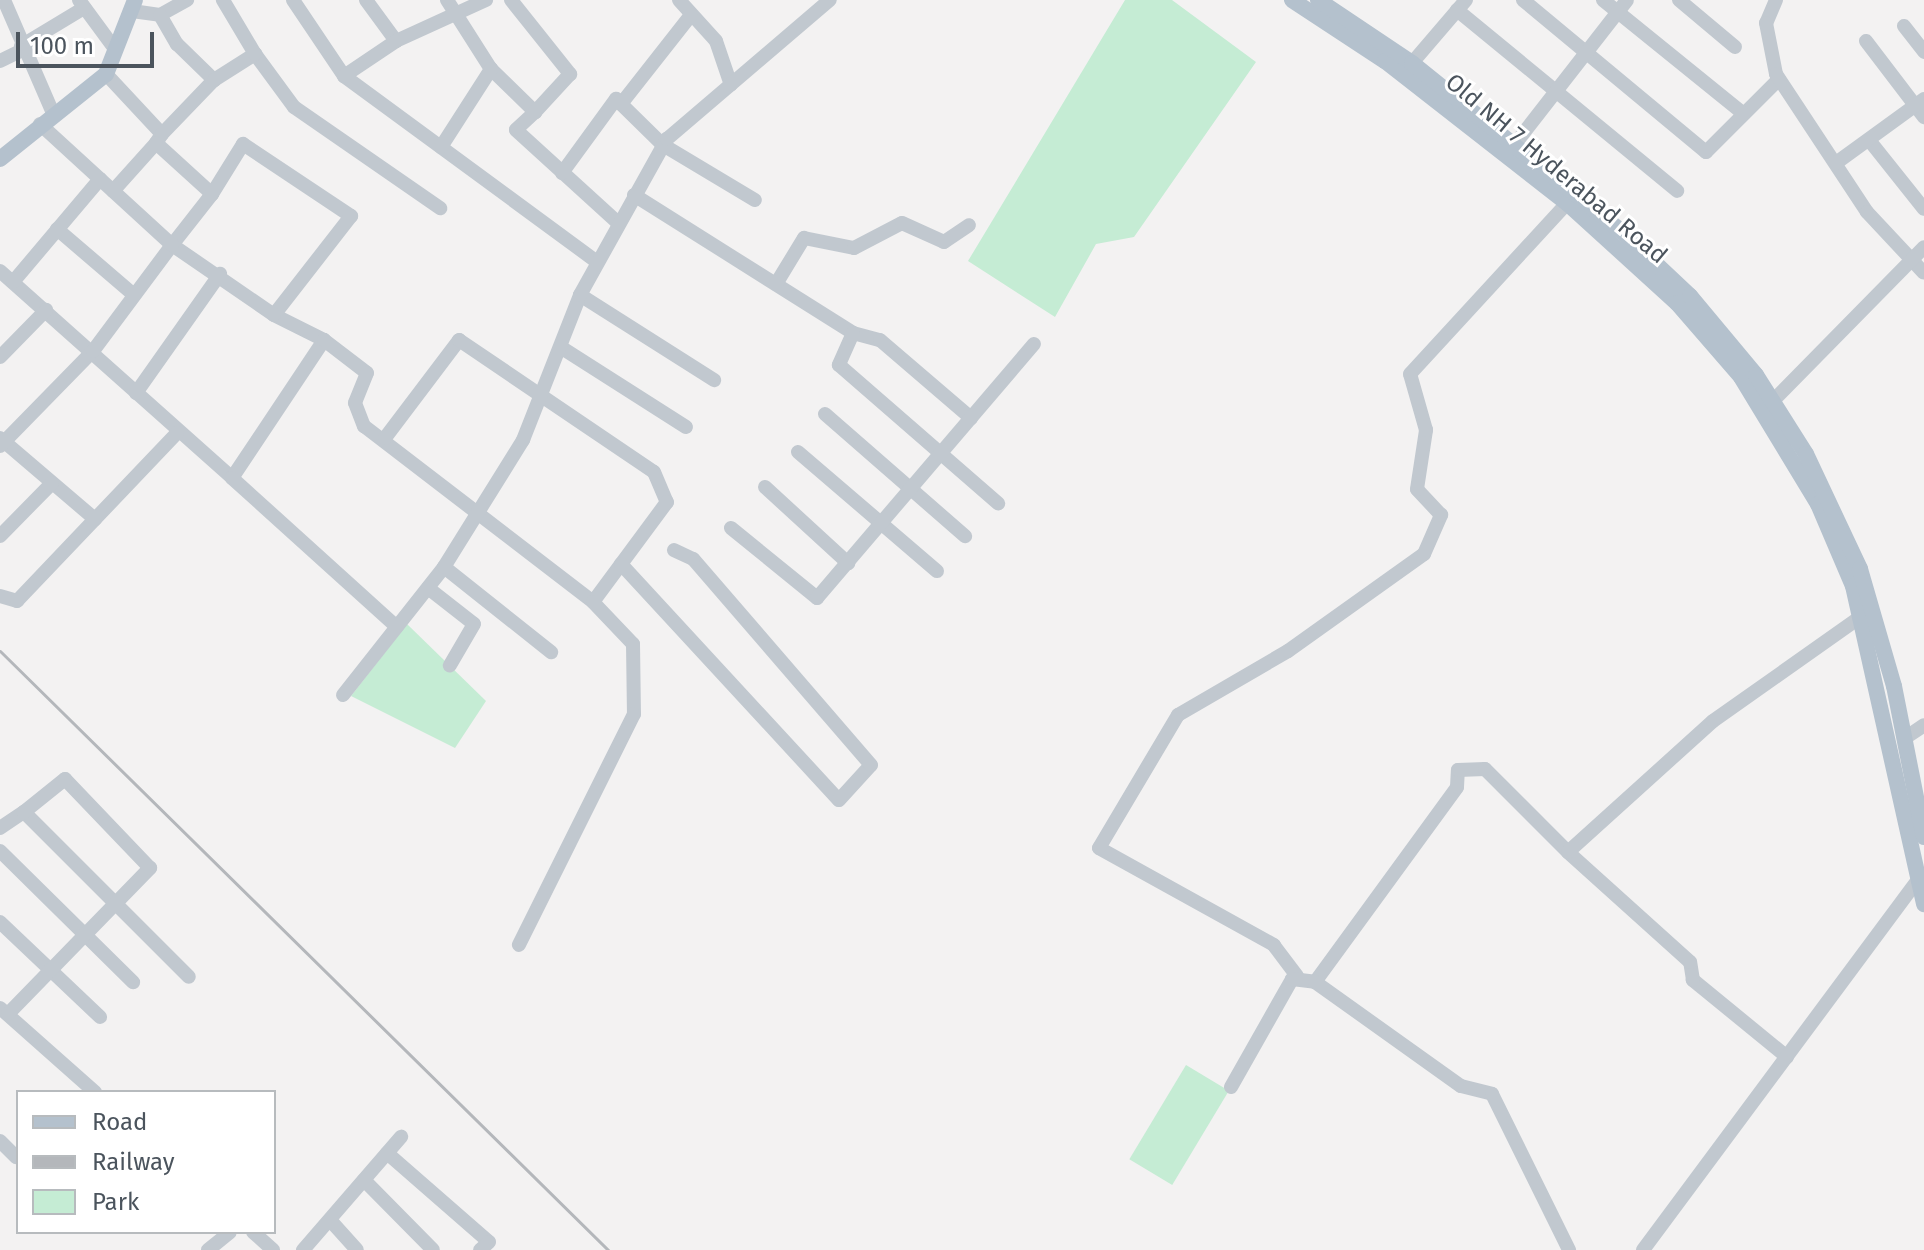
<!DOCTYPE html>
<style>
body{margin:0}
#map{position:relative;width:1924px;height:1250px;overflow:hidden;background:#f3f2f2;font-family:"Fira Sans",sans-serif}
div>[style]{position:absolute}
.green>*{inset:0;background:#c5ecd4;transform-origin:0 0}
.minor>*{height:14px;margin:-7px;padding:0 7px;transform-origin:7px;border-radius:7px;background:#c1c8cf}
.major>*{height:16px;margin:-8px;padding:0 8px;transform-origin:8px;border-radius:8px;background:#b4c1cd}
.rail>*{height:3px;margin:-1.5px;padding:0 1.5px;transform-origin:1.5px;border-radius:1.5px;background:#b4b7bb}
span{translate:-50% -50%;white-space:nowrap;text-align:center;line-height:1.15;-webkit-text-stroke:6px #fff;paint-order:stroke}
.street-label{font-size:24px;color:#4b545d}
.legend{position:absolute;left:16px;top:1090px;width:260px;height:144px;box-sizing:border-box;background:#fff;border:2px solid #b7bbbe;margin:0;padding:10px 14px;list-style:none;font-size:24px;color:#4b545d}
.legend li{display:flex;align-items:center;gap:16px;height:40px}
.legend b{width:40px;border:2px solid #b7bbbe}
.scale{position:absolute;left:16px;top:32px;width:138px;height:36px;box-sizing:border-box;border:4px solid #4b545d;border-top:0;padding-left:10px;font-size:24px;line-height:28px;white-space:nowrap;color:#4b545d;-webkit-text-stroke:6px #fff;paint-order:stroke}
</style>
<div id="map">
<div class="green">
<i style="clip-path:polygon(1125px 0,1172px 0,1256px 62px,1134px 237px,1096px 244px,1055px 317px,968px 261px)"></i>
<i style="clip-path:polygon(407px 624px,486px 701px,455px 748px,351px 696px)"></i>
<i style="left:1186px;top:1065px;width:50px;height:110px;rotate:31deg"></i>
</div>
<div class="minor">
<i style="left:4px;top:0;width:121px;rotate:66.6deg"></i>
<i style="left:79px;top:0;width:56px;rotate:53.7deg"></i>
<i style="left:293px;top:0;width:92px;rotate:56.1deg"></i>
<i style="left:344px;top:76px;width:313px;rotate:36.3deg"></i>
<i style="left:366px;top:0;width:51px;rotate:53.8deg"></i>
<i style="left:447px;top:0;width:82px;rotate:57.5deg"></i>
<i style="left:491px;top:69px;width:62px;rotate:44.3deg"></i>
<i style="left:535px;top:112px;width:26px;rotate:137deg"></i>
<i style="left:516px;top:130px;width:137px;rotate:42.3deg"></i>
<i style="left:511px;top:0;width:95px;rotate:51.4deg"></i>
<i style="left:570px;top:74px;width:52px;rotate:132.6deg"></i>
<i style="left:679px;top:0;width:55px;rotate:47.9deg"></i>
<i style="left:716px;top:41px;width:46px;rotate:71.2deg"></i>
<i style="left:1523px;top:0;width:238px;rotate:39.7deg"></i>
<i style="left:1706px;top:152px;width:103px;rotate:-45deg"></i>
<i style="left:1603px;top:0;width:181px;rotate:39deg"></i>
<i style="left:1679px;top:0;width:73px;rotate:40deg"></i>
<i style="left:1776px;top:0;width:25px;rotate:113deg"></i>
<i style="left:1766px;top:23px;width:52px;rotate:78.9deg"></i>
<i style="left:1776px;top:74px;width:165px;rotate:56.6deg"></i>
<i style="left:1867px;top:212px;width:83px;rotate:46.9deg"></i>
<i style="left:1457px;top:10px;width:285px;rotate:39.4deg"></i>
<i style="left:132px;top:11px;width:28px;rotate:8deg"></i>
<i style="left:160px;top:15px;width:31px;rotate:-29deg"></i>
<i style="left:160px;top:15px;width:34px;rotate:60deg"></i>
<i style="left:177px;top:44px;width:52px;rotate:44.2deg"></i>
<i style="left:1904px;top:26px;width:33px;rotate:52deg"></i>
<i style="left:1866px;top:41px;width:96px;rotate:52.7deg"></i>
<i style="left:21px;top:46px;width:74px;rotate:-31.1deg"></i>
<i style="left:255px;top:54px;width:66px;rotate:53.7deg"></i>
<i style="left:294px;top:107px;width:178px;rotate:34.7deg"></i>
<i style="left:0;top:61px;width:25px;rotate:-26deg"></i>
<i style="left:1412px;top:63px;width:83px;rotate:-49.4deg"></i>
<i style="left:106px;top:74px;width:82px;rotate:47deg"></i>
<i style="left:162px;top:134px;width:11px;rotate:124deg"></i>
<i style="left:156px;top:143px;width:76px;rotate:42.3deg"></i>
<i style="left:344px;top:76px;width:63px;rotate:-33.9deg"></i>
<i style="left:396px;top:41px;width:99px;rotate:-24.5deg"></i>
<i style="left:621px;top:104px;width:113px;rotate:-51.8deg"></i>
<i style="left:162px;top:134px;width:75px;rotate:-46.1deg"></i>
<i style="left:214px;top:80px;width:49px;rotate:-32.4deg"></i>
<i style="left:255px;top:54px;width:63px;rotate:-120.7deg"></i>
<i style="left:1869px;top:140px;width:88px;rotate:51.4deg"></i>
<i style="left:1515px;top:144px;width:182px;rotate:-52.1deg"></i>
<i style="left:441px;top:147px;width:93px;rotate:-57.3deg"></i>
<i style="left:1836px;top:163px;width:109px;rotate:-36deg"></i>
<i style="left:562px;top:173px;width:92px;rotate:-53.9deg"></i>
<i style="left:616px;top:99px;width:66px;rotate:44.4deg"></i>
<i style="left:663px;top:145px;width:107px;rotate:30.9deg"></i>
<i style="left:113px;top:191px;width:64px;rotate:-48.1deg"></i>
<i style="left:634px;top:195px;width:259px;rotate:32.2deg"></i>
<i style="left:853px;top:333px;width:28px;rotate:15deg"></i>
<i style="left:880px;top:340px;width:120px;rotate:40.6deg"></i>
<i style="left:57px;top:229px;width:101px;rotate:40.6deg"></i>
<i style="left:0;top:271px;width:311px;rotate:41.7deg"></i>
<i style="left:232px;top:478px;width:166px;rotate:-56.3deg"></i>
<i style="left:324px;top:340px;width:56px;rotate:-153.4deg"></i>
<i style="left:13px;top:282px;width:135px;rotate:-49.8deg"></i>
<i style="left:776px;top:284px;width:54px;rotate:-58.7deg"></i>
<i style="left:804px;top:238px;width:51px;rotate:11.3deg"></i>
<i style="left:854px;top:248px;width:54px;rotate:-27.5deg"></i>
<i style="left:902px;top:223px;width:46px;rotate:24.3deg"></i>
<i style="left:944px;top:242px;width:30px;rotate:-34deg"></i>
<i style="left:580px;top:295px;width:159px;rotate:32.4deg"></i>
<i style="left:853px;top:333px;width:35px;rotate:114deg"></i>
<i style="left:839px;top:365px;width:211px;rotate:41deg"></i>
<i style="left:324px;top:340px;width:54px;rotate:37.5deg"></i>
<i style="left:367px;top:373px;width:32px;rotate:112deg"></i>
<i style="left:355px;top:403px;width:25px;rotate:69deg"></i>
<i style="left:364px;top:426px;width:289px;rotate:37.5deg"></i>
<i style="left:562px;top:348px;width:147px;rotate:32.5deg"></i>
<i style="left:0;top:357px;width:66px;rotate:-45.6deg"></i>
<i style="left:136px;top:393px;width:146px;rotate:-54.8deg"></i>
<i style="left:1767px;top:407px;width:224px;rotate:-45.5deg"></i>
<i style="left:825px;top:414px;width:186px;rotate:41.1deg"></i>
<i style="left:0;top:438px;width:125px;rotate:40.5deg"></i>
<i style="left:385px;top:438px;width:123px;rotate:-52.9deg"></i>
<i style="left:459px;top:340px;width:235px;rotate:34.1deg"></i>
<i style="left:654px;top:472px;width:33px;rotate:67deg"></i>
<i style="left:667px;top:502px;width:124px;rotate:126.5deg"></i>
<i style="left:593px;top:602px;width:58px;rotate:46.4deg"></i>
<i style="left:633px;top:644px;width:70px;rotate:89.2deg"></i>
<i style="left:634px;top:714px;width:258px;rotate:116.5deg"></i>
<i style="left:0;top:446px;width:133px;rotate:-45.6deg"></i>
<i style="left:93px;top:351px;width:132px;rotate:-53.3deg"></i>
<i style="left:172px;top:245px;width:65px;rotate:-51.9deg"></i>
<i style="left:212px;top:194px;width:59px;rotate:-58.2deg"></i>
<i style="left:243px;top:144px;width:130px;rotate:33.7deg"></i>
<i style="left:351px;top:216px;width:125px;rotate:127.9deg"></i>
<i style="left:274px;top:315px;width:124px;rotate:-145.5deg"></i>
<i style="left:172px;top:245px;width:179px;rotate:-137.5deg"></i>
<i style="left:798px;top:452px;width:183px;rotate:40.6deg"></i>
<i style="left:232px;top:478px;width:222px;rotate:42.1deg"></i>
<i style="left:765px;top:487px;width:113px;rotate:42.5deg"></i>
<i style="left:731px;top:528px;width:111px;rotate:39.1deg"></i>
<i style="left:817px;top:598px;width:334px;rotate:-49.5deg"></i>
<i style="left:0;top:536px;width:74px;rotate:-45.5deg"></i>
<i style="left:621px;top:564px;width:321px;rotate:47.3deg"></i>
<i style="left:839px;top:800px;width:47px;rotate:-47.6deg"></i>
<i style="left:871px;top:765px;width:272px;rotate:-130.8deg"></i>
<i style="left:693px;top:559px;width:21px;rotate:-155deg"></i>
<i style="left:444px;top:567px;width:137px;rotate:38.5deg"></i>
<i style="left:428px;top:588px;width:58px;rotate:38deg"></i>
<i style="left:474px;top:624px;width:48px;rotate:120.3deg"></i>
<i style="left:0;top:596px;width:18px;rotate:16deg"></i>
<i style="left:17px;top:601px;width:232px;rotate:-46.4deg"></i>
<i style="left:343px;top:695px;width:163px;rotate:-51.7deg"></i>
<i style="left:444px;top:567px;width:150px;rotate:-58.1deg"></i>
<i style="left:523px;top:440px;width:156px;rotate:-68.5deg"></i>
<i style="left:580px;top:295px;width:179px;rotate:-60.9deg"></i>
<i style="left:667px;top:139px;width:214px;rotate:-40.5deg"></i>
<i style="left:1905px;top:738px;width:23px;rotate:-34deg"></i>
<i style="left:0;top:828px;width:29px;rotate:-34deg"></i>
<i style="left:24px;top:812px;width:233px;rotate:45deg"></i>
<i style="left:0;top:851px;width:187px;rotate:44.6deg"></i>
<i style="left:0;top:922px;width:138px;rotate:43.5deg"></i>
<i style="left:1297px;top:976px;width:39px;rotate:-127deg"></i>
<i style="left:1274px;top:945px;width:200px;rotate:-151deg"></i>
<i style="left:1099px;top:848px;width:155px;rotate:-59.3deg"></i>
<i style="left:1178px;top:715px;width:127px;rotate:-30.2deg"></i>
<i style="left:1288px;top:651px;width:167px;rotate:-35.5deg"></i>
<i style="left:1424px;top:554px;width:43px;rotate:-66.4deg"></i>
<i style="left:1441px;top:515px;width:35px;rotate:-133deg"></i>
<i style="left:1417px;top:489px;width:60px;rotate:-81.3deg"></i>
<i style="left:1426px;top:430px;width:58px;rotate:-105.9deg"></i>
<i style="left:1410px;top:374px;width:232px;rotate:-47.4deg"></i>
<i style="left:1315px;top:982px;width:241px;rotate:-53.9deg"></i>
<i style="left:1457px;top:787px;width:17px;rotate:-87deg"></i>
<i style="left:1458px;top:770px;width:27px;rotate:-2deg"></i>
<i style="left:1485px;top:769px;width:117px;rotate:45deg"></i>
<i style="left:0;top:1008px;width:127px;rotate:41.5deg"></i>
<i style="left:8px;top:1014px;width:204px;rotate:-45.8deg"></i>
<i style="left:150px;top:868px;width:123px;rotate:-133.7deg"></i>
<i style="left:65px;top:779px;width:53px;rotate:141.2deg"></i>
<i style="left:1787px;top:1057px;width:122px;rotate:-140.7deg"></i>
<i style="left:1693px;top:980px;width:18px;rotate:-99deg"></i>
<i style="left:1690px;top:962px;width:164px;rotate:-138deg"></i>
<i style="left:1568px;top:852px;width:195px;rotate:-42.1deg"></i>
<i style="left:1713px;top:721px;width:182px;rotate:-35.2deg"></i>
<i style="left:1231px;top:1087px;width:124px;rotate:-60.5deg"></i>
<i style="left:1292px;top:979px;width:23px;rotate:7deg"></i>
<i style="left:1315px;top:982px;width:179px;rotate:35.5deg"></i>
<i style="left:1461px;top:1086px;width:32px;rotate:14deg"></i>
<i style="left:1492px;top:1094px;width:174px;rotate:63.7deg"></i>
<i style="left:0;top:1141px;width:23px;rotate:45deg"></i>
<i style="left:387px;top:1153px;width:135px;rotate:41.1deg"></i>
<i style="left:489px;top:1242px;width:12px;rotate:138deg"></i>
<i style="left:364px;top:1180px;width:98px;rotate:45.4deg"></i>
<i style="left:330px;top:1220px;width:40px;rotate:48deg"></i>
<i style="left:253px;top:1232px;width:27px;rotate:42deg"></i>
<i style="left:208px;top:1250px;width:28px;rotate:-39deg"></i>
<i style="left:303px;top:1250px;width:150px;rotate:-49.1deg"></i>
<i style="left:1643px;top:1250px;width:462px;rotate:-53.4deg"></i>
</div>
<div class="major">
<i style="left:1292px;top:0;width:111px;rotate:33.3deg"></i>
<i style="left:1385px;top:61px;width:231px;rotate:38deg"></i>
<i style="left:1567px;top:203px;width:149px;rotate:42.3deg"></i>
<i style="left:1677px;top:303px;width:98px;rotate:49.1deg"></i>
<i style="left:1741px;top:377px;width:149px;rotate:58.8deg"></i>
<i style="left:1818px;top:504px;width:89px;rotate:66.9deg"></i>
<i style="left:1853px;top:586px;width:326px;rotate:77.4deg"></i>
<i style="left:1318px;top:0;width:113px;rotate:33.8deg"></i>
<i style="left:1412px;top:63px;width:267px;rotate:38.8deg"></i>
<i style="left:1620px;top:230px;width:96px;rotate:43.3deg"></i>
<i style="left:1690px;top:296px;width:103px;rotate:50.1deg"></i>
<i style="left:1756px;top:375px;width:93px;rotate:57.7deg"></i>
<i style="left:1806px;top:454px;width:127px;rotate:64.8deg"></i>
<i style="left:1860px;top:569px;width:122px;rotate:73.8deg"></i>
<i style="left:1894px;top:686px;width:154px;rotate:78.8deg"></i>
<i style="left:0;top:159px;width:136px;rotate:-38.7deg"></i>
<i style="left:106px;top:74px;width:79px;rotate:-68.6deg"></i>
</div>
<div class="rail">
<i style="left:0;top:651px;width:854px;rotate:44.57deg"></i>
</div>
<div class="street-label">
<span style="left:1556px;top:169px;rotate:40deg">Old NH 7 Hyderabad Road</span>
</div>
<ul class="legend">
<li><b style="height:10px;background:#b4c1cd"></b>Road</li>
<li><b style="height:10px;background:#b4b7bb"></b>Railway</li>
<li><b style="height:22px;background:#c5ecd4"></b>Park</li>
</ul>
<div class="scale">100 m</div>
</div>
